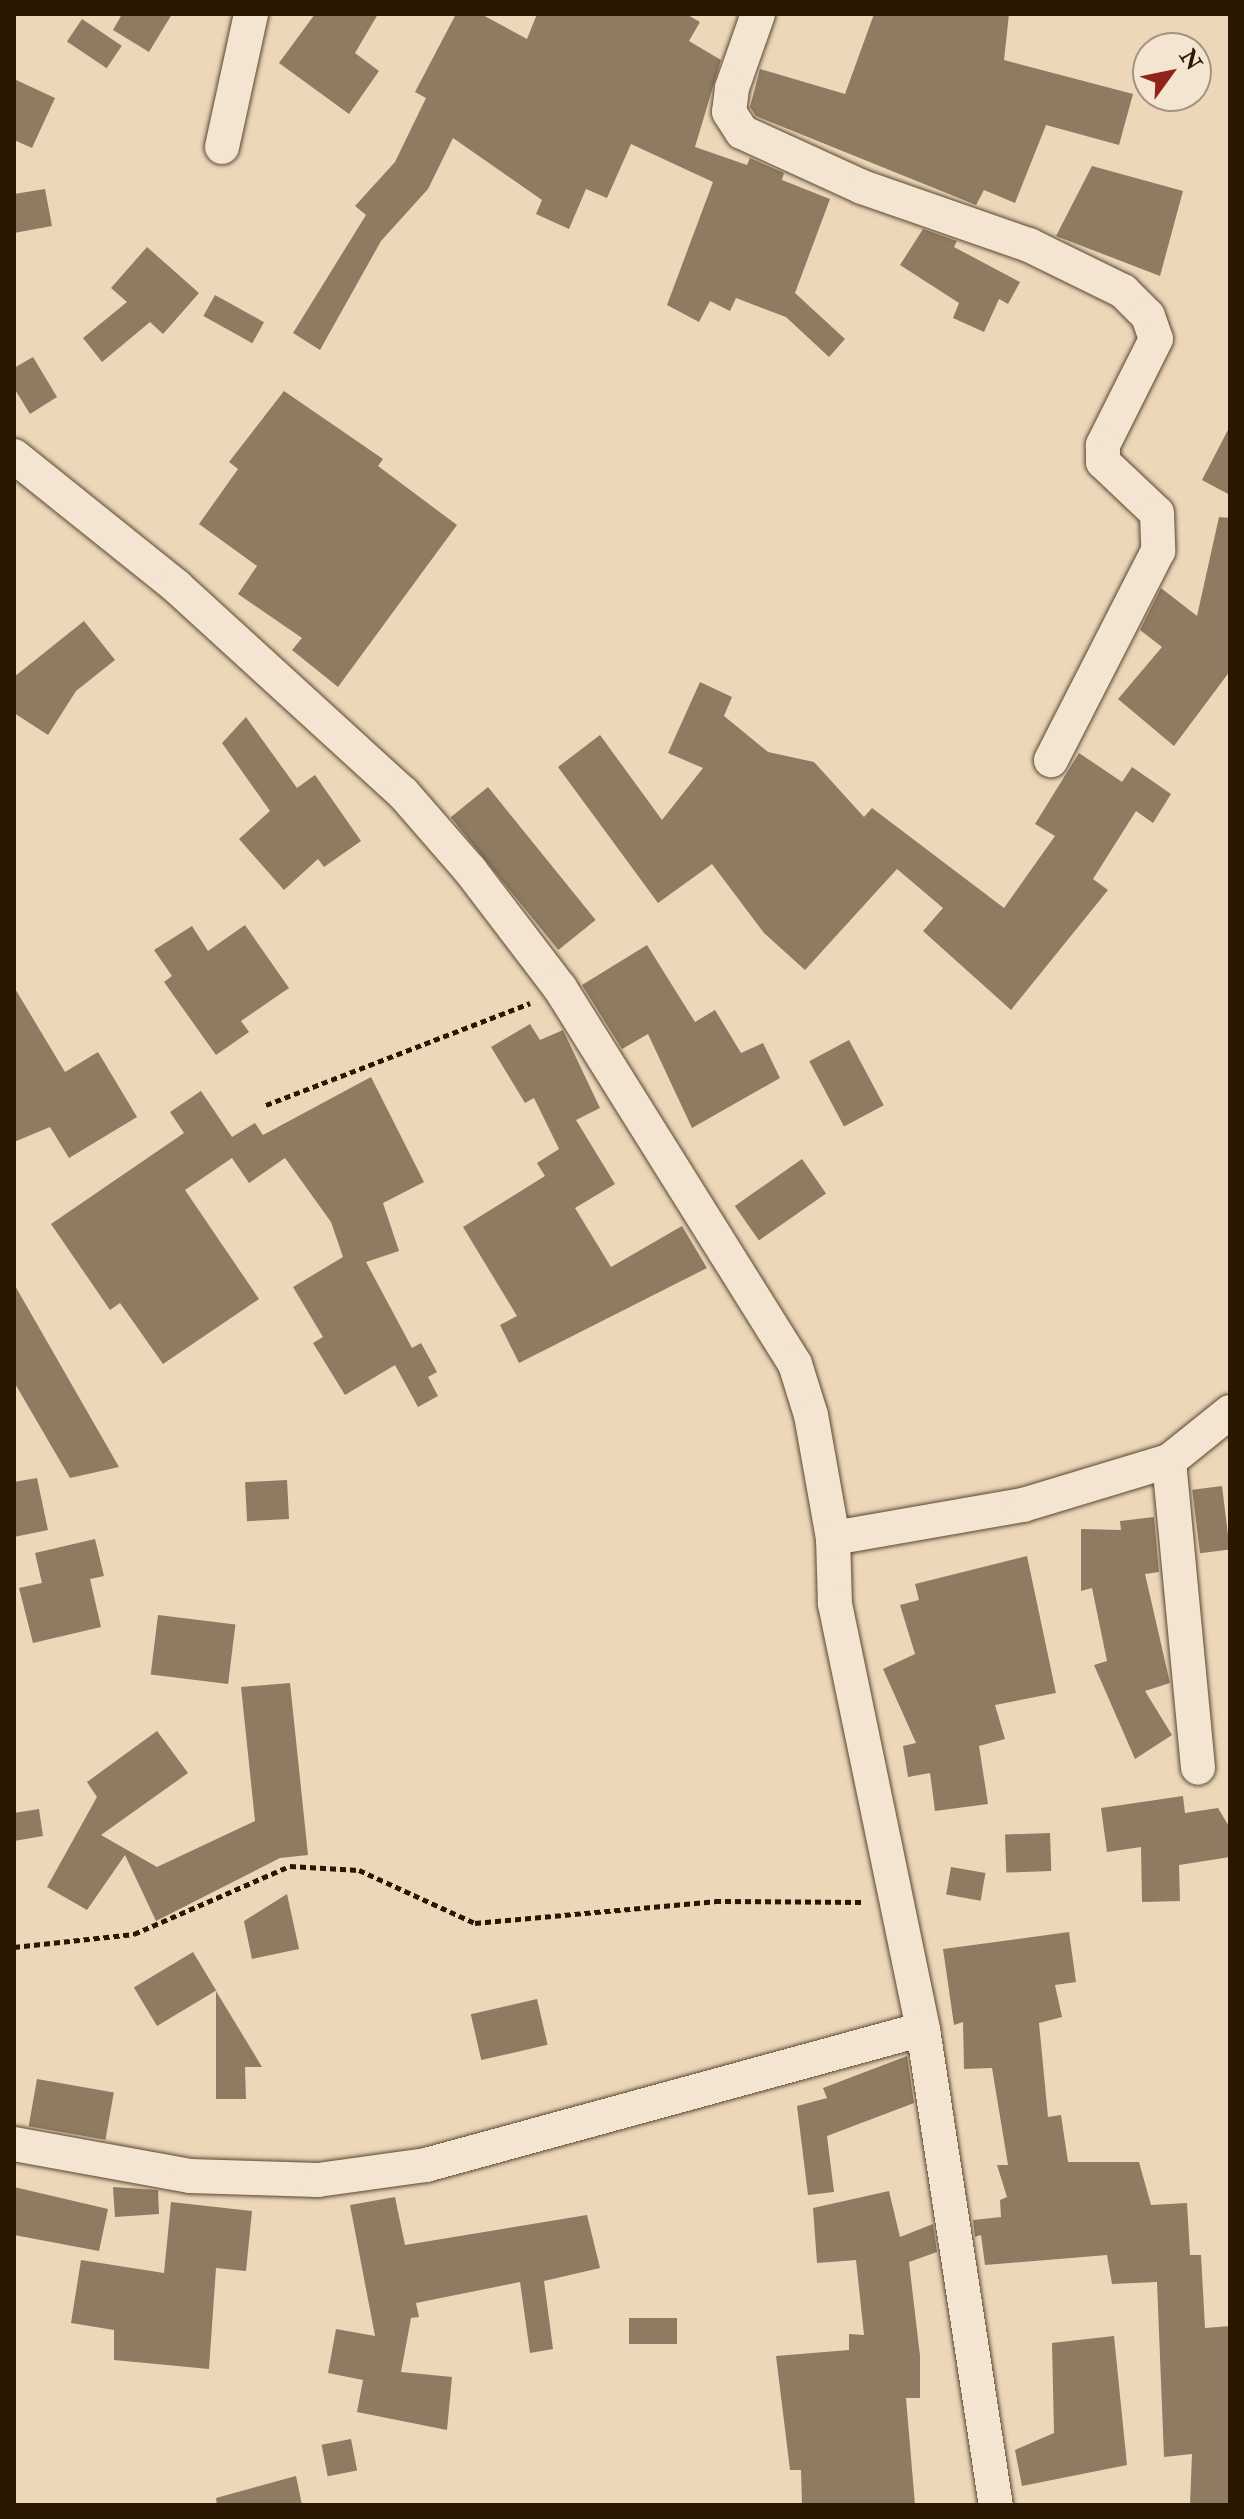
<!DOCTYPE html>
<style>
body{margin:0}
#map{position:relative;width:1244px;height:2519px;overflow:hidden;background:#ecd7b9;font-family:"IM FELL Double Pica",serif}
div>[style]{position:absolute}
.building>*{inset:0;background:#8e7b61;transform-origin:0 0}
.path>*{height:5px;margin-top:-2.5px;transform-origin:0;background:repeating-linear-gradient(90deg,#291701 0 6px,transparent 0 10px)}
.roads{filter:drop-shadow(0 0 2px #5a472f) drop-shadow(0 0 2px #5a472f)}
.street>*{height:34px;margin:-17px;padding:0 17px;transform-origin:17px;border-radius:17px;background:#f3e5d2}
span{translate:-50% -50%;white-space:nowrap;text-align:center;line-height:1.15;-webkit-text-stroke:7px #f3e5d2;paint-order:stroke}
.frame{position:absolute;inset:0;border:16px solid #291701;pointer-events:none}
.north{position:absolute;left:1132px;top:32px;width:80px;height:80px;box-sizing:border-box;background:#f3e5d2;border:2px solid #a2937e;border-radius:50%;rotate:57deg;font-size:22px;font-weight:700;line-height:32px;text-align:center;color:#291701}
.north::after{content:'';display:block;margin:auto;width:28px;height:36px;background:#8f2418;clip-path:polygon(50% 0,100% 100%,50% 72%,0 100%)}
</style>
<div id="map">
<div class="building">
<i style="clip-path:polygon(122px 14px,172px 14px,149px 52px,113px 30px)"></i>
<i style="clip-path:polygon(315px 14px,378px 14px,355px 53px,379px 71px,349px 114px,279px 63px)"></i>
<i style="clip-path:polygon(456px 14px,481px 14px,527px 39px,537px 14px,686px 14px,700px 22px,689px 41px,721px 60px,695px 147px,747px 165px,750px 158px,784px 173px,782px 180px,830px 199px,795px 293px,845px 339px,829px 357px,786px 317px,736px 298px,730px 311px,710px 301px,699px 322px,667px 305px,713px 182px,631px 144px,607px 198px,586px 189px,569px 229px,536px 214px,542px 200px,453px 138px,428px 189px,381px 241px,320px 350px,293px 333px,366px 215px,355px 206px,395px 162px,426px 98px,415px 92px)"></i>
<i style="clip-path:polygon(874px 14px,1009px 14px,1004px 60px,1133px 94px,1119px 145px,1046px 125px,1015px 203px,984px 190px,976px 205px,756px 116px,750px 107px,760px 69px,845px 94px)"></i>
<i style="left:82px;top:19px;width:48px;height:27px;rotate:34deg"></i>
<i style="clip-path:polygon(14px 79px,55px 98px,32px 148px,14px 140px)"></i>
<i style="clip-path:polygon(1092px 166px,1183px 191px,1160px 276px,1056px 236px)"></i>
<i style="clip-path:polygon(45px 189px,52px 226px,14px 233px,14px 194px)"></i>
<i style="clip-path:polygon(923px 229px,957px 241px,954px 247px,1020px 282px,1008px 304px,999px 299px,984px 332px,953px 318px,959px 303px,900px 265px)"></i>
<i style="clip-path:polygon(147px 247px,199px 293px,163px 334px,150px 322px,102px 362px,83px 338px,127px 302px,111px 288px)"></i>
<i style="left:215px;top:295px;width:56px;height:24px;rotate:29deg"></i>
<i style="clip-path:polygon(33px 357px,57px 397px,30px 414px,14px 388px,14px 368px)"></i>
<i style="clip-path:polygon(284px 391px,383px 459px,378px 466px,457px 525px,338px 687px,292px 650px,302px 638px,238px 594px,257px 566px,199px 524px,238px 469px,229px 462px)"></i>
<i style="clip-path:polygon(1230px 426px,1230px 495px,1202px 480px)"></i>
<i style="clip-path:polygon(1219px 517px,1230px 518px,1230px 671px,1174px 746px,1118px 699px,1162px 647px,1140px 630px,1161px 588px,1197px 616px)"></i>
<i style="clip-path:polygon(84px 621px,115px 660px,76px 691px,48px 735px,14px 713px,14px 677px)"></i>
<i style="clip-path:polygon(700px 682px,732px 697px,724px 716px,768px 752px,814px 762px,864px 817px,872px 808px,1004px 908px,1055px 836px,1035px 824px,1079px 753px,1122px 782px,1132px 767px,1171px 794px,1153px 823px,1136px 811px,1093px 879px,1108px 890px,1011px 1010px,923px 931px,943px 908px,897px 869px,805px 970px,764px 933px,712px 864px,658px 903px,558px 767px,600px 735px,662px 820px,703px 768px,668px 753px)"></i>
<i style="clip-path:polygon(246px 717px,297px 788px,315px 775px,361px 841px,324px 867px,318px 859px,284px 890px,239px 839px,270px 811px,222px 743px)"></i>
<i style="left:488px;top:787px;width:171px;height:48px;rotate:51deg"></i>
<i style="clip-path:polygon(245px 925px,289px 988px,241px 1021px,249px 1032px,216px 1055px,164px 982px,172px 976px,154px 950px,192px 926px,208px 951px)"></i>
<i style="clip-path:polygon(647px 945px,695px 1022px,715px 1010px,741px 1053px,763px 1043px,780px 1078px,692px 1128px,648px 1034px,622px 1049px,582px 985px)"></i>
<i style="clip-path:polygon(14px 987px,65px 1072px,98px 1052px,137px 1117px,69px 1158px,50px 1127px,14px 1142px)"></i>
<i style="clip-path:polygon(530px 1024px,540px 1040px,563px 1030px,600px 1108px,576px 1120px,615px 1184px,575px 1208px,611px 1267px,682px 1226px,707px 1268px,519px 1363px,500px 1325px,517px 1316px,463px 1227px,545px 1176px,537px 1163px,559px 1149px,534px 1098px,525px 1103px,491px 1047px)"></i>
<i style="left:849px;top:1040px;width:74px;height:45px;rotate:62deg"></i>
<i style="clip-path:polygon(371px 1077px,424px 1182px,383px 1203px,399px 1251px,366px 1262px,412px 1348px,421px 1343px,437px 1372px,428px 1377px,438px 1396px,418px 1407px,395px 1365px,345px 1395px,313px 1343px,323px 1337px,293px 1287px,343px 1257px,331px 1222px,285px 1158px,249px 1183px,232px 1158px,185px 1190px,259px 1299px,163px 1364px,120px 1303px,110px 1310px,51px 1224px,184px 1133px,170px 1112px,201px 1091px,232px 1137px,255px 1123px,263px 1135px)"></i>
<i style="left:802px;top:1159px;width:42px;height:82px;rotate:55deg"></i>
<i style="clip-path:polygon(14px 1284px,119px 1467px,70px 1478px,14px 1382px)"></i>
<i style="clip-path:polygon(37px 1478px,48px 1530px,14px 1537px,14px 1482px)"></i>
<i style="left:287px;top:1480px;width:39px;height:42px;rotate:87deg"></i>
<i style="left:1222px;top:1486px;width:64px;height:30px;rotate:83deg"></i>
<i style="clip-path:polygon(1154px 1517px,1159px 1572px,1145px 1574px,1170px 1683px,1145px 1691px,1172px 1735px,1135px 1759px,1094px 1665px,1107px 1661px,1092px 1588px,1081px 1591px,1081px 1529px,1121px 1530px,1120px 1521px)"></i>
<i style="clip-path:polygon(95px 1539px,104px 1576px,90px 1579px,101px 1627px,33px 1643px,19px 1588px,42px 1583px,35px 1553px)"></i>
<i style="clip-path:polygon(1027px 1556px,1056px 1693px,995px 1705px,1005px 1739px,979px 1746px,988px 1804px,935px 1811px,930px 1773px,908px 1777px,903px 1746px,916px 1743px,883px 1669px,915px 1654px,900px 1605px,919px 1600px,915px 1584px)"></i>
<i style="left:158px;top:1615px;width:78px;height:60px;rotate:7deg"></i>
<i style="clip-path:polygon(290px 1683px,308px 1855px,280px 1858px,156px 1921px,125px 1855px,87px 1910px,47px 1887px,97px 1797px,87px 1782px,157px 1731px,188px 1773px,101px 1835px,157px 1867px,255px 1821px,241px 1687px)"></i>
<i style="clip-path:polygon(1183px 1796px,1185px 1813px,1218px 1808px,1230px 1828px,1230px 1857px,1179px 1865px,1180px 1901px,1142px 1902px,1141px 1847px,1107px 1852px,1101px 1808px)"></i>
<i style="clip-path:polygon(39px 1809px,43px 1836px,14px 1841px,14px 1813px)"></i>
<i style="left:1050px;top:1833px;width:38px;height:45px;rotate:88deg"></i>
<i style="left:951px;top:1867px;width:35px;height:28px;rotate:10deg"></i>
<i style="clip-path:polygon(287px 1894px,299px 1949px,252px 1959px,244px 1921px)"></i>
<i style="clip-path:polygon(1069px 1932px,1076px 1982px,1055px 1985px,1062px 2017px,1039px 2023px,1048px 2117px,1061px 2115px,1068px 2162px,1139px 2162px,1151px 2205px,1187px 2203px,1190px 2255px,1201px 2255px,1205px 2328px,1230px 2326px,1230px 2505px,1190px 2505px,1192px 2454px,1164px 2457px,1157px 2282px,1112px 2284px,1107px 2255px,985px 2265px,981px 2235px,975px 2237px,973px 2220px,1001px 2217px,1000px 2200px,1007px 2197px,997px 2165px,1008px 2165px,992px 2068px,964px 2069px,963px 2022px,954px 2025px,943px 1949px)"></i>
<i style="left:193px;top:1952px;width:45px;height:69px;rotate:59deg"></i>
<i style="clip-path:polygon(216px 1991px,262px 2067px,245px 2067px,246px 2099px,216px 2099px)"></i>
<i style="left:537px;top:1999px;width:47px;height:68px;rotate:77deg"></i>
<i style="clip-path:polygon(907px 2056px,914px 2103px,827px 2136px,834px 2192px,808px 2195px,797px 2106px,827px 2098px,823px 2088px)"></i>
<i style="left:37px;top:2079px;width:78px;height:48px;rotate:10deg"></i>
<i style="clip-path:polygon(14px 2187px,108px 2209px,99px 2251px,14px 2235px)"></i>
<i style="clip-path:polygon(113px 2187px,158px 2190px,159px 2214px,115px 2217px)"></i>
<i style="clip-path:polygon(889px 2191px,900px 2237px,933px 2224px,937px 2252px,909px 2262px,920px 2356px,920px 2398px,906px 2398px,915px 2505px,802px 2505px,801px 2470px,790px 2470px,776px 2356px,849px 2350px,849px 2334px,864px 2335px,856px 2260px,817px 2263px,813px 2208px)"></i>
<i style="clip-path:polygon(395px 2197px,405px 2245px,587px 2215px,600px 2268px,544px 2281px,553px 2349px,530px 2353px,520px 2282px,416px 2303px,419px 2317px,411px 2318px,401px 2372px,452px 2377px,447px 2430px,357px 2412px,363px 2380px,328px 2373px,336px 2329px,375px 2336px,350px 2205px)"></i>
<i style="clip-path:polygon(171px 2202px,252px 2211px,246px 2271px,216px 2268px,209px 2369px,114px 2360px,114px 2330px,71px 2323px,81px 2260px,164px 2273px)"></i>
<i style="left:629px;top:2318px;width:48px;height:26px"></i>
<i style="clip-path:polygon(1114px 2336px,1127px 2465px,1022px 2486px,1015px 2450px,1054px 2433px,1052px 2343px)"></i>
<i style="left:351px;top:2439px;width:32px;height:30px;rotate:79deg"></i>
<i style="clip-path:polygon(296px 2476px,302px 2505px,217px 2505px,216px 2498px)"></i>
</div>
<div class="path">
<i style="left:266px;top:1105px;width:283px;rotate:-21.1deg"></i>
<i style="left:14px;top:1947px;width:121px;rotate:-6.2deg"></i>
<i style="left:134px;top:1934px;width:170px;rotate:-23.6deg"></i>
<i style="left:290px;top:1866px;width:69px;rotate:3.3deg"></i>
<i style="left:359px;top:1870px;width:128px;rotate:24.6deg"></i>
<i style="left:475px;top:1923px;width:241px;rotate:-5.2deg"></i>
<i style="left:715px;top:1901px;width:150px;rotate:0.4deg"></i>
</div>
<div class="roads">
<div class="street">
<i style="left:758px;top:14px;width:78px;rotate:109.4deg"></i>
<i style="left:732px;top:88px;width:24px;rotate:97deg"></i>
<i style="left:729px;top:112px;width:24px;rotate:57deg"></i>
<i style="left:742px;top:132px;width:132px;rotate:24.6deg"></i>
<i style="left:862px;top:187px;width:177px;rotate:19.2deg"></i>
<i style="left:1029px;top:245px;width:105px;rotate:26.1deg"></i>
<i style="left:1123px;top:291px;width:35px;rotate:45deg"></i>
<i style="left:1148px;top:316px;width:24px;rotate:71deg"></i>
<i style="left:1156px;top:339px;width:119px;rotate:116.6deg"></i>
<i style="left:1103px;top:445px;width:17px;rotate:90deg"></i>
<i style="left:1103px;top:462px;width:74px;rotate:43.4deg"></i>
<i style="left:1157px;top:513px;width:38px;rotate:88deg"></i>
<i style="left:1158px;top:551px;width:235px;rotate:117.1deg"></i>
<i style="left:222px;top:147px;width:136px;rotate:-77.7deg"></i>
<i style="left:14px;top:456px;width:208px;rotate:38.7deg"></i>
<i style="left:176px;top:586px;width:307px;rotate:42.4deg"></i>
<i style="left:403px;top:793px;width:102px;rotate:49deg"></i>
<i style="left:470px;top:870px;width:148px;rotate:52.7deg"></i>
<i style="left:560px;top:988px;width:443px;rotate:58deg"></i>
<i style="left:795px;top:1364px;width:53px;rotate:72.6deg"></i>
<i style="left:811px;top:1415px;width:125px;rotate:79.9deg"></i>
<i style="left:833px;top:1538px;width:66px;rotate:88.3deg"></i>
<i style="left:835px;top:1604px;width:434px;rotate:78.3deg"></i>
<i style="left:923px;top:2029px;width:482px;rotate:81.3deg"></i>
<i style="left:1169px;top:1461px;width:308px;rotate:84.6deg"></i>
<i style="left:833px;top:1538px;width:193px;rotate:-9.9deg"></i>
<i style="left:1023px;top:1505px;width:152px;rotate:-16.8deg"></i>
<i style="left:1169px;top:1461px;width:78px;rotate:-38.8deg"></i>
<i style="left:14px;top:2144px;width:179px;rotate:10.3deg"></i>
<i style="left:190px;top:2176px;width:128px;rotate:1.8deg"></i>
<i style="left:318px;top:2180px;width:109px;rotate:-7.9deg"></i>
<i style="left:426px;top:2165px;width:515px;rotate:-15.3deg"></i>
</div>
</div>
<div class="frame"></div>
<div class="north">N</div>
</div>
